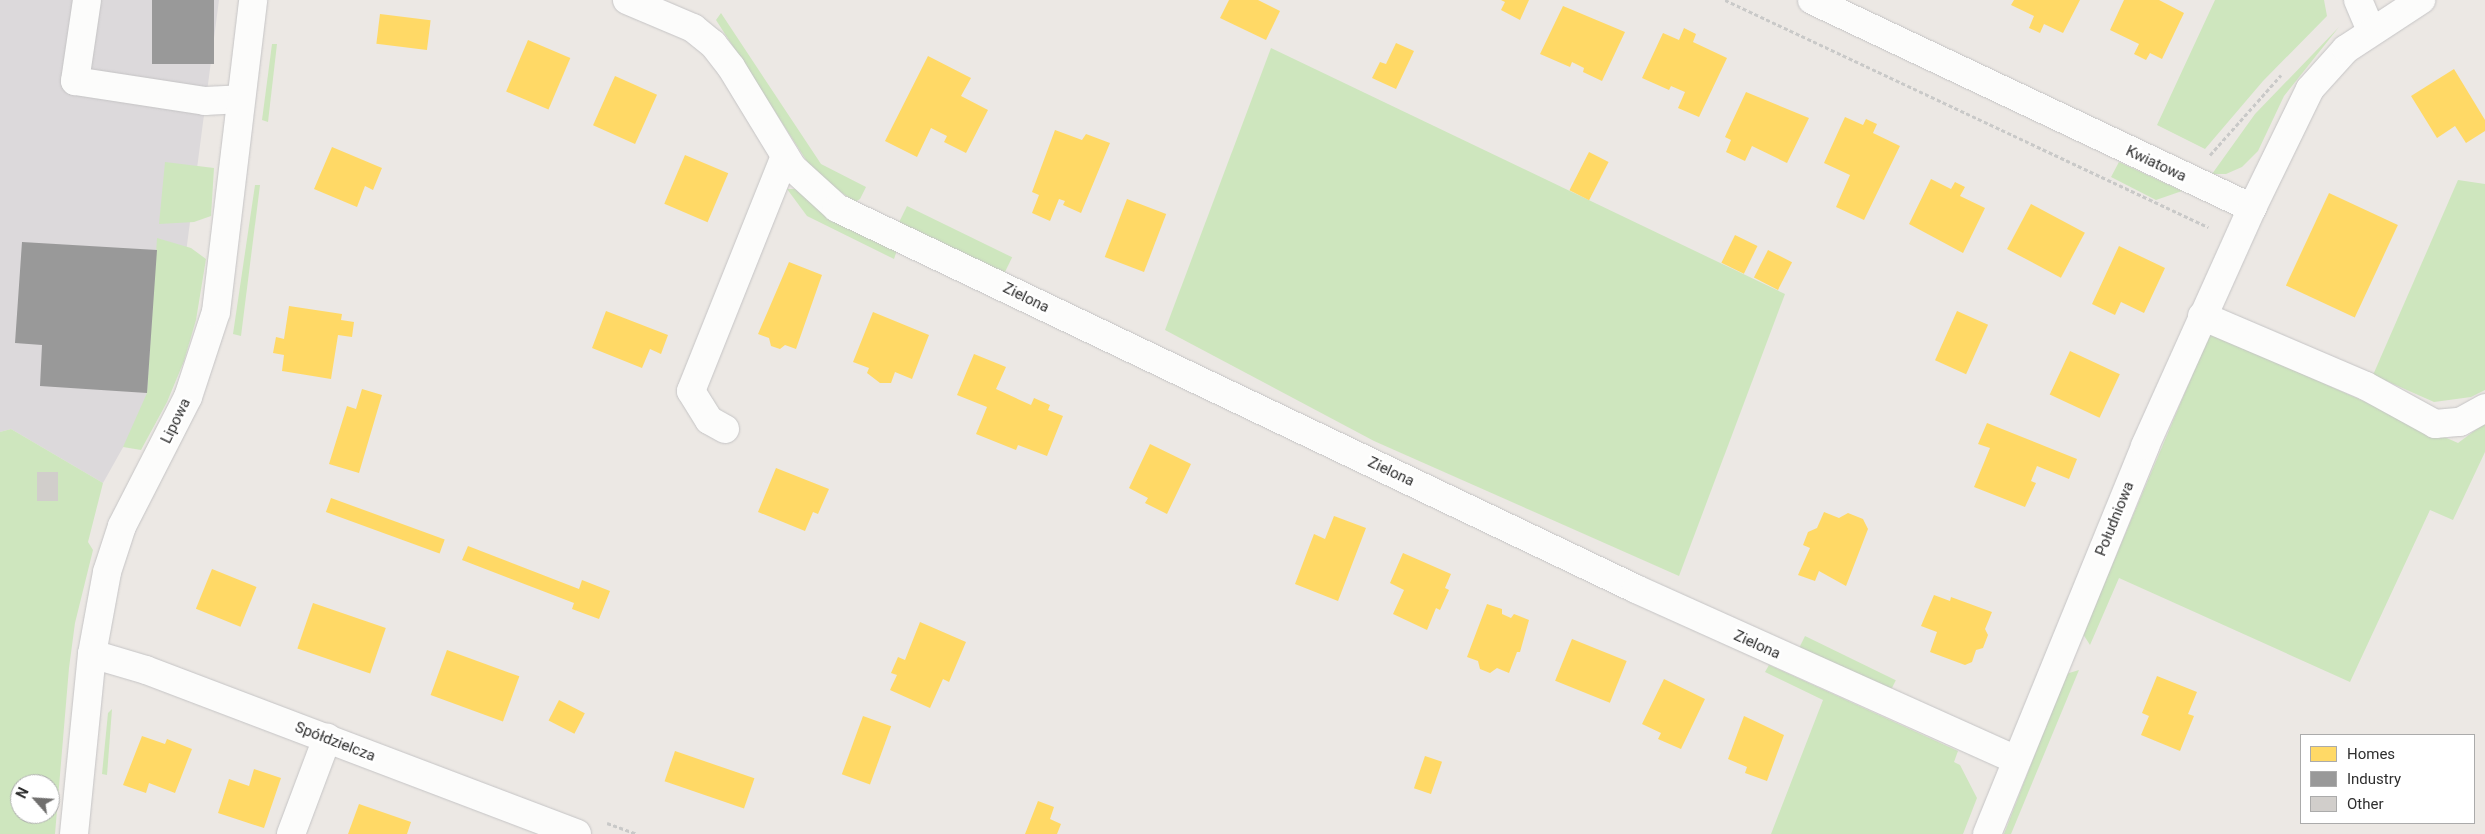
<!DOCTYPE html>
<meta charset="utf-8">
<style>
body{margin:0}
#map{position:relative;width:2485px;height:834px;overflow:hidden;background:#ece8e4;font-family:Roboto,sans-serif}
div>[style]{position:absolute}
.industrial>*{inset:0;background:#dcd9db}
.green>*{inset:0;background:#cee6be;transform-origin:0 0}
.homes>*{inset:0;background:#ffd966;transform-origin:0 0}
.industry>*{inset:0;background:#999;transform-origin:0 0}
.building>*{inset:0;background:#d1cecb;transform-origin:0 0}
.path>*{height:3px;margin-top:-1.5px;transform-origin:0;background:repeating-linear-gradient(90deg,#c9c9c8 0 4px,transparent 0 6.5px)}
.roads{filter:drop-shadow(0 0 1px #c5c4c5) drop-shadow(0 0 1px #c5c4c5)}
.minor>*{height:28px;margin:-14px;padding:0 14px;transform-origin:14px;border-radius:14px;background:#fcfcfb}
span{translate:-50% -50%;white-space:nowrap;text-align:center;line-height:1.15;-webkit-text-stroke:5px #fff;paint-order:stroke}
.street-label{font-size:15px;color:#2e2e2e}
.legend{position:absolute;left:2300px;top:734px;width:175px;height:90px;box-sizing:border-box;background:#fff;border:1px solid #ababab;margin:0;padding:6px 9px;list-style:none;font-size:15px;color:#2e2e2e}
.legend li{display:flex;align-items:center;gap:10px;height:25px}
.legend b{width:25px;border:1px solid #ababab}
.north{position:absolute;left:10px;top:774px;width:50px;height:50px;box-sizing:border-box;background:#fff;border:1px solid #ababab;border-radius:50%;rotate:296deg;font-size:14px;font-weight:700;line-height:20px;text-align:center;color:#2e2e2e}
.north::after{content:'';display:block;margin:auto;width:18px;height:22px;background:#706f6e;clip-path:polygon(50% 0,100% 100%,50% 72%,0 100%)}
</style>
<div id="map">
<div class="industrial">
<i style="clip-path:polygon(0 0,219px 0,172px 360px,103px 483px,11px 429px,0 432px)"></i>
</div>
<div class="green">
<i style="clip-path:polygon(2215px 0,2324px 0,2327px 16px,2263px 81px,2205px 149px,2157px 125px)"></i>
<i style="clip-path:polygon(721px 13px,821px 164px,866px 187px,860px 199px,855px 202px,822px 179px,808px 163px,716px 20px)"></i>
<i style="clip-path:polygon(2339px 27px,2284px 96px,2258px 151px,2242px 167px,2226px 174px,2212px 174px,2255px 114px)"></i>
<i style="clip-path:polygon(272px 44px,277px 44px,268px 122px,262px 120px)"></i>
<i style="clip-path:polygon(1271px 48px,1785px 294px,1679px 576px,1374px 441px,1165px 330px)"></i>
<i style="clip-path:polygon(165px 162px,214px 168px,211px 216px,194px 222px,159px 224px)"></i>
<i style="clip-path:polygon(2119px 162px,2182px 191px,2156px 200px,2111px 177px)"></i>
<i style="clip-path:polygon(2458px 180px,2485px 184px,2485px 390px,2471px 397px,2434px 402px,2373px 375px)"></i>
<i style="clip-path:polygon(255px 185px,260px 185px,241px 336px,233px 334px)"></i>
<i style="clip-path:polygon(787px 189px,800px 189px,897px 250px,894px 259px,807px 216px)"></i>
<i style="left:907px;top:206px;width:117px;height:22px;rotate:26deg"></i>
<i style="clip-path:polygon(157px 238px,191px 248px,206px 259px,196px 320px,184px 361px,167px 402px,141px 450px,123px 447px,147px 393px)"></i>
<i style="clip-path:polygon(2211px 331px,2221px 338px,2458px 443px,2485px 423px,2485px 452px,2453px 520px,2430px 510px,2350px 682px,2119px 578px,2090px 645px,2083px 634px)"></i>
<i style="clip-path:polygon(evenodd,11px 429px,103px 483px,88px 542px,93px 550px,75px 623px,69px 668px,55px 834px,0 834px,0 432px,11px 429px,20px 784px,50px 784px,50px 814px,20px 814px,20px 784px)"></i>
<i style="left:1805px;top:636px;width:101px;height:14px;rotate:26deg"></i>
<i style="clip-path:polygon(1769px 665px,1958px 751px,1954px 762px,1960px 765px,1977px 798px,1963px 834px,1771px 834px,1823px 700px,1765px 672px)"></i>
<i style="clip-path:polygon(2079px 670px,2011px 834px,2004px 834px,2066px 674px)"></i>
<i style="clip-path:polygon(112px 709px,107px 775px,102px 774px,108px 713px)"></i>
</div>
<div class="homes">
<i style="clip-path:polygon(1229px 0,1258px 0,1280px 11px,1266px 40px,1220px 18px)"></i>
<i style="clip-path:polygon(1501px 0,1529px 0,1520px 20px,1501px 10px,1505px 2px)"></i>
<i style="clip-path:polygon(2014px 0,2080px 0,2063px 33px,2044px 24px,2040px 33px,2029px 28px,2034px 16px,2011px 5px)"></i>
<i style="clip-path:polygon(2124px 0,2159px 0,2184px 13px,2162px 59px,2150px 53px,2146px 60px,2134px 54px,2139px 44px,2110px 30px)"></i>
<i style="clip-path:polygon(1563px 6px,1625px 32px,1602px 81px,1583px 72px,1584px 68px,1572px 62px,1570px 67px,1540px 54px)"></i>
<i style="left:380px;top:14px;width:51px;height:30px;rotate:7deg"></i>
<i style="clip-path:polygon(1684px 28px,1696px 34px,1693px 42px,1727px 58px,1699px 117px,1678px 108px,1685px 92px,1671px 86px,1669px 90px,1642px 78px,1663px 33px,1679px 40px)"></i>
<i style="left:528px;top:40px;width:46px;height:56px;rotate:23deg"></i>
<i style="clip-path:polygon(1396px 43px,1414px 51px,1396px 89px,1372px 78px,1380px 62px,1386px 64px)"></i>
<i style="clip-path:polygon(928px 56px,971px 78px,961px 96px,988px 110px,966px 153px,944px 142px,947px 136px,931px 128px,917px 157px,885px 141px)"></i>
<i style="clip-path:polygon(2454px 69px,2485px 120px,2485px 131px,2466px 143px,2455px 126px,2437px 138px,2411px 96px)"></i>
<i style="left:615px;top:76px;width:46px;height:54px;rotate:24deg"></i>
<i style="clip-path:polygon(1746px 92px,1809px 118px,1787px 163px,1752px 146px,1745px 161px,1726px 152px,1731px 140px,1725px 137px)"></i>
<i style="clip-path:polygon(1845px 117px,1863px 125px,1866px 119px,1877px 124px,1873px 133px,1900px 146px,1864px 220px,1836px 207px,1850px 175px,1824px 163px)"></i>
<i style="clip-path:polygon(1055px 130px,1082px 140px,1086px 134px,1110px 143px,1081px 213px,1063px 205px,1065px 201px,1059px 199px,1050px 221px,1032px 213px,1039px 195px,1032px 192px)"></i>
<i style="clip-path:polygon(332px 147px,382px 168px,373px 190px,365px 186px,357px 207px,314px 189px)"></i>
<i style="left:1589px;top:152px;width:22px;height:43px;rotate:27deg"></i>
<i style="left:685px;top:155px;width:47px;height:53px;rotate:23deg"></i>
<i style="clip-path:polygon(1931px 179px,1951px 189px,1955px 182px,1965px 187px,1960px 196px,1985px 208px,1963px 253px,1909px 224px)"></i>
<i style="left:2329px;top:193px;width:76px;height:102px;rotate:25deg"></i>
<i style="left:1127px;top:199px;width:42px;height:62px;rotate:21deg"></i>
<i style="left:2031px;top:204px;width:61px;height:51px;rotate:28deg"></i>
<i style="left:1735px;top:235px;width:25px;height:31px;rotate:26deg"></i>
<i style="clip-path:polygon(2119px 246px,2165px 268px,2144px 313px,2121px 302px,2115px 315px,2092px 304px)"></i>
<i style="left:1768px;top:250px;width:27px;height:31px;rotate:27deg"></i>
<i style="clip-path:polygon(789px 262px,822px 275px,796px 349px,785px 345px,780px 349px,771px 346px,769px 338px,758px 334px)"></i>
<i style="clip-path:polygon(289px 306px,342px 314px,341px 320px,354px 322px,352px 337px,338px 335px,331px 379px,282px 371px,284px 355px,273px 353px,276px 337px,284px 339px)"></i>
<i style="clip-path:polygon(606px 311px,668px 335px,661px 354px,650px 349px,642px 368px,592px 348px)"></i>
<i style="left:1957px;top:311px;width:34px;height:54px;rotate:24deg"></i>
<i style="clip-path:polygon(873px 312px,929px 335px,912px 379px,895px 372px,891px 383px,880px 383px,867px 373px,869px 368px,853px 362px)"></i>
<i style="left:2070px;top:351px;width:55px;height:48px;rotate:25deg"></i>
<i style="clip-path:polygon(974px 354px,1006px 367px,996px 389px,1031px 405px,1034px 398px,1050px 405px,1048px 410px,1063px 416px,1047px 456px,1018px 445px,1016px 450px,976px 434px,987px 407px,957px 395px)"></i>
<i style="clip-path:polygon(362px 389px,382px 395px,359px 473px,329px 464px,347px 406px,356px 409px)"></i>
<i style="clip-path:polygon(1987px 423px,2077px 459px,2069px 479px,2037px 466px,2031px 481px,2036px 483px,2025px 507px,1974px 487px,1990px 448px,1978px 444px)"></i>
<i style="clip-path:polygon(1150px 444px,1191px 464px,1167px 514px,1145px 503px,1148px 498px,1129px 488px)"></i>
<i style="clip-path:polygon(776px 468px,829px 489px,818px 514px,813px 512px,805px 531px,758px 512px)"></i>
<i style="left:331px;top:498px;width:121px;height:15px;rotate:20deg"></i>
<i style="clip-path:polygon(1824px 512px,1839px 518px,1848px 513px,1863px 519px,1868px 529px,1846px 586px,1819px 571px,1815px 581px,1798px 575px,1810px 548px,1803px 545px,1808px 532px,1817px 528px)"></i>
<i style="clip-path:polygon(1334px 516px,1366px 528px,1338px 601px,1295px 584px,1314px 534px,1325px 539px)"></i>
<i style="clip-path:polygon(468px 546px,579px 589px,582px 580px,610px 591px,599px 619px,572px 609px,574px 603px,462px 560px)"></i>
<i style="clip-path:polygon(1403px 553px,1451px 574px,1445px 588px,1449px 590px,1440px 610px,1436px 608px,1427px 630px,1393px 614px,1404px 590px,1390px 583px)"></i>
<i style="left:212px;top:569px;width:48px;height:43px;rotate:22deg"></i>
<i style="clip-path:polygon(1934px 595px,1950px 601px,1951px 597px,1992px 612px,1985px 629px,1988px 635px,1983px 648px,1976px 650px,1972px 662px,1965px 665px,1930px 652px,1937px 632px,1921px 626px)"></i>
<i style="left:313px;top:603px;width:77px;height:48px;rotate:19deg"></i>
<i style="clip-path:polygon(1487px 604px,1502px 609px,1502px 614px,1511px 618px,1514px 614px,1529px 620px,1520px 652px,1517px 652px,1509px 673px,1497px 668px,1490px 673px,1480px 669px,1478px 661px,1467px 657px)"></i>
<i style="clip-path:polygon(920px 622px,966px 642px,949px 682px,943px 679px,930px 708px,890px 690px,897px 675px,891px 673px,898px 657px,905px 660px)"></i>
<i style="left:1572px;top:639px;width:59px;height:45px;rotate:22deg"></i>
<i style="left:447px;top:650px;width:77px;height:48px;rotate:20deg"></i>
<i style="clip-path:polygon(2157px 676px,2197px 692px,2188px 714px,2194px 716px,2180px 751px,2141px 735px,2149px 716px,2142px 713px)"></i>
<i style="clip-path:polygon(1664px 679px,1705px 699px,1681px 749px,1658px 739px,1661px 733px,1642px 724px)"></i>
<i style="left:559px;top:700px;width:29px;height:23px;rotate:27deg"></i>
<i style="left:863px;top:716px;width:30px;height:62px;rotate:20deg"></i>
<i style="clip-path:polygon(1744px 716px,1784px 735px,1767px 781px,1745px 773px,1747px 767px,1728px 759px)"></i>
<i style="clip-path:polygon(142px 736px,165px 744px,167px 739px,192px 749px,175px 793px,149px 783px,146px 793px,123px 785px)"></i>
<i style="left:675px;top:751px;width:84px;height:32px;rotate:19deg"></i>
<i style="left:1425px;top:756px;width:18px;height:34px;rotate:19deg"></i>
<i style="clip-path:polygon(254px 769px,281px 778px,264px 828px,218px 813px,229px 779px,249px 786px)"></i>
<i style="clip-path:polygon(1038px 801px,1054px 807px,1050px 819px,1061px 824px,1057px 834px,1025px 834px)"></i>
<i style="clip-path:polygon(359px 804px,411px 822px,407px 834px,348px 834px)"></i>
</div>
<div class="industry">
<i style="left:152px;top:0;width:62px;height:64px"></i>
<i style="clip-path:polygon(22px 242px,157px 250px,147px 393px,40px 386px,42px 345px,15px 343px)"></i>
</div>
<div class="building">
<i style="left:37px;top:472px;width:21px;height:29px"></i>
</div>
<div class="path">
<i style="left:1725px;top:0;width:534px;rotate:25.17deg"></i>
<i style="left:2210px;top:155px;width:107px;rotate:-48.4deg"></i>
<i style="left:607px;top:823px;width:32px;rotate:20deg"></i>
</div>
<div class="roads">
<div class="minor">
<i style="left:87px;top:0;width:82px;rotate:98.4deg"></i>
<i style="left:75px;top:81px;width:132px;rotate:8.7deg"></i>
<i style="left:205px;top:101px;width:36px;rotate:-3deg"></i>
<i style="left:627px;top:0;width:72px;rotate:23deg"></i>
<i style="left:693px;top:28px;width:26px;rotate:39deg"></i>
<i style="left:713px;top:44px;width:29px;rotate:52deg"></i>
<i style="left:731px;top:67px;width:117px;rotate:58.6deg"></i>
<i style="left:792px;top:167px;width:61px;rotate:42.3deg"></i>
<i style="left:837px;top:208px;width:885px;rotate:25.49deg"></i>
<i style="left:1636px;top:589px;width:417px;rotate:24.2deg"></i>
<i style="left:1812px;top:0;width:487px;rotate:25.3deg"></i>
<i style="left:2358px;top:0;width:33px;rotate:67deg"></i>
<i style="left:2202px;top:316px;width:178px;rotate:23.1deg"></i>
<i style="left:2366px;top:386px;width:79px;rotate:28.8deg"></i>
<i style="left:2435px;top:424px;width:25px;rotate:-5deg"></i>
<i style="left:2460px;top:422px;width:29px;rotate:-29deg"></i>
<i style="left:725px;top:429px;width:18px;rotate:-151deg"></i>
<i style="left:709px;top:420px;width:34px;rotate:-122deg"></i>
<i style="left:691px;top:391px;width:253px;rotate:-68.2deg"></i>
<i style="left:92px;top:654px;width:56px;rotate:16.5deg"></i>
<i style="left:146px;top:670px;width:461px;rotate:20.8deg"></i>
<i style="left:74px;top:834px;width:181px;rotate:-84.3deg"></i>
<i style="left:92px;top:654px;width:83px;rotate:-79.6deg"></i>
<i style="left:107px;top:572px;width:48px;rotate:-71.9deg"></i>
<i style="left:122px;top:526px;width:145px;rotate:-62.9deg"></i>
<i style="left:188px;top:397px;width:89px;rotate:-71.8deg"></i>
<i style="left:216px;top:312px;width:314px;rotate:-83.2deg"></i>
<i style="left:291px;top:834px;width:103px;rotate:-69.4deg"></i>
<i style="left:1987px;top:834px;width:419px;rotate:-67.8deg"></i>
<i style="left:2145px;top:446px;width:261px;rotate:-65.8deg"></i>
<i style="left:2252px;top:208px;width:132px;rotate:-64deg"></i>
<i style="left:2310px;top:89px;width:54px;rotate:-48deg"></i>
<i style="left:2346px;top:49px;width:90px;rotate:-33.2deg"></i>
</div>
</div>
<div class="street-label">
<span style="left:2156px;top:164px;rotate:25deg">Kwiatowa</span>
<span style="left:1026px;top:298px;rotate:26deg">Zielona</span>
<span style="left:176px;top:421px;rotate:-64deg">Lipowa</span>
<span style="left:1391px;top:472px;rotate:25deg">Zielona</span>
<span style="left:2115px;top:519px;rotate:-68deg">Południowa</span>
<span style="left:1757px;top:645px;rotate:24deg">Zielona</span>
<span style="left:335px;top:742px;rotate:21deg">Spółdzielcza</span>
</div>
<ul class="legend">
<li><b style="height:14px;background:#ffd966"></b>Homes</li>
<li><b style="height:14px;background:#999"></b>Industry</li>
<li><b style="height:14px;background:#d1cecb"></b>Other</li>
</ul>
<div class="north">N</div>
</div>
